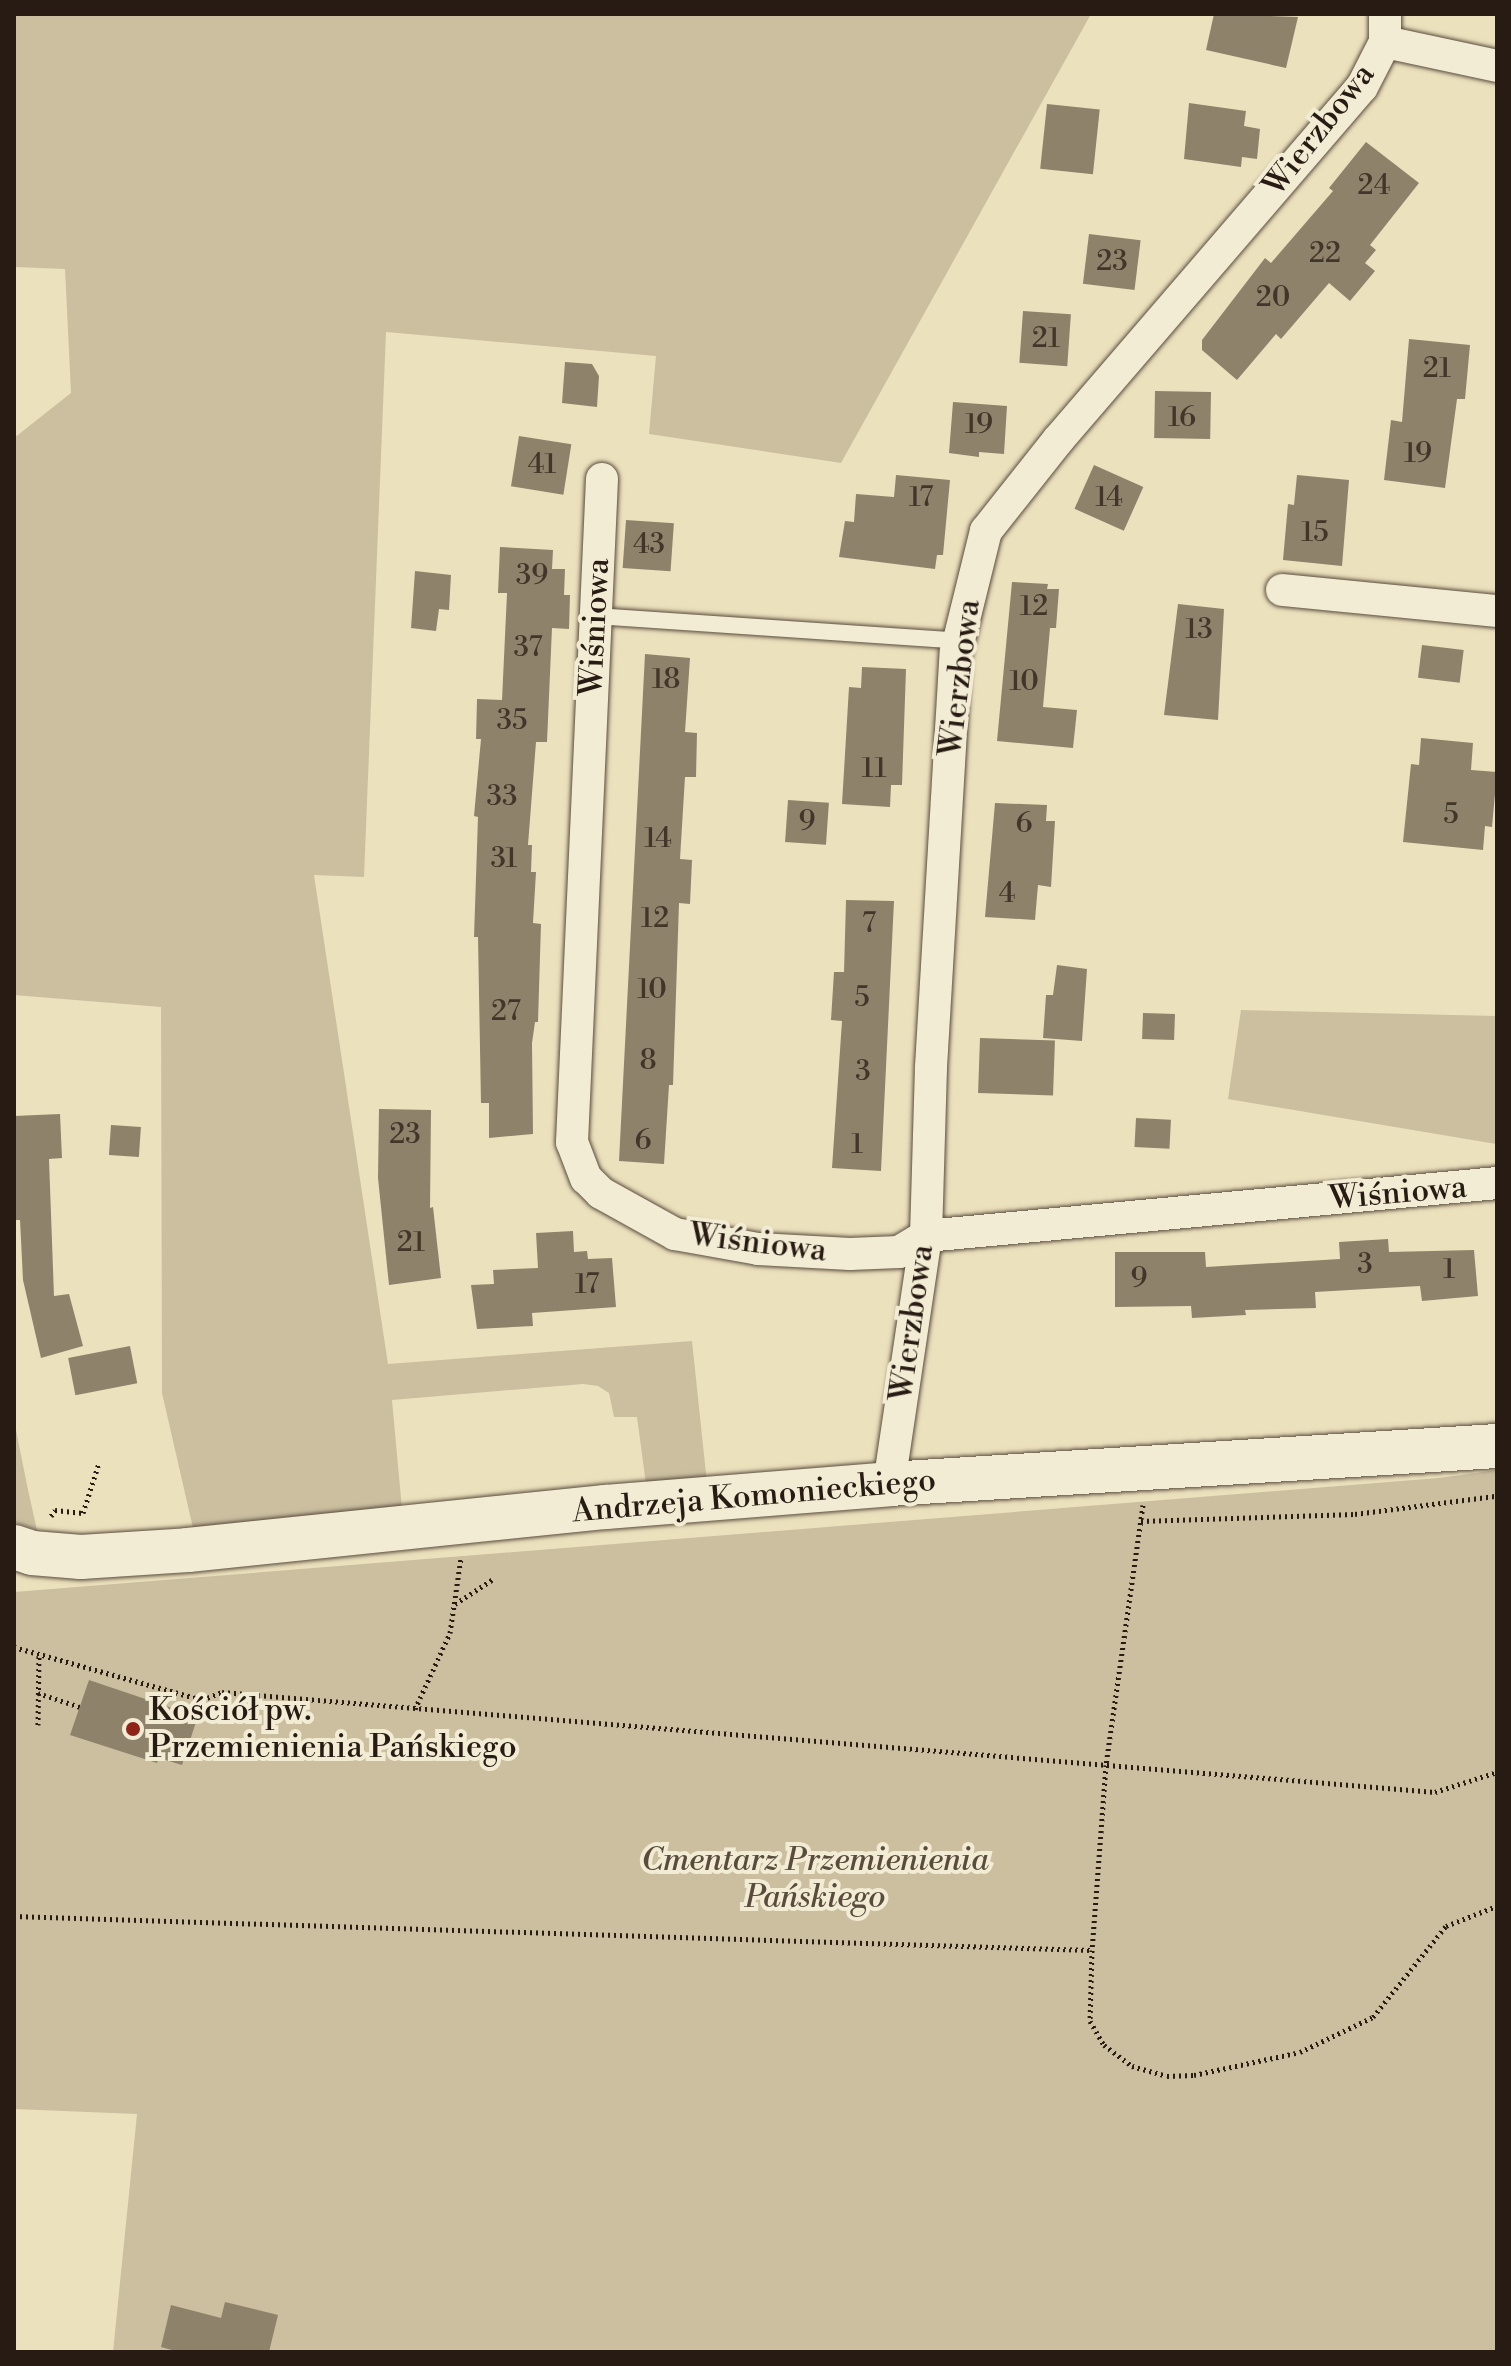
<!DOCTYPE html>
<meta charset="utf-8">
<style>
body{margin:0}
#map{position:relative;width:1511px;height:2366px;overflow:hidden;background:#ece1bd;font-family:"Libre Bodoni",serif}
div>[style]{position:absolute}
.green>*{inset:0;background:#cbbfa0}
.building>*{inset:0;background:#8e826b;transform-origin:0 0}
.path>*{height:5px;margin-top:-2.5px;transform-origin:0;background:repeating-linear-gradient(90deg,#281b13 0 2px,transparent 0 6px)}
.roads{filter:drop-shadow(0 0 2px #594c3e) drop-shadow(0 0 2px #594c3e)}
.lane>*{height:16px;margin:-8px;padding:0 8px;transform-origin:8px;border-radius:8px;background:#f3ecd4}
.street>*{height:32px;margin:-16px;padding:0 16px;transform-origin:16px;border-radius:16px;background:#f3ecd4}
.secondary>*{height:44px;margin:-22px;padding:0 22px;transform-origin:22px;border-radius:22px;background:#f3ecd4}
.dots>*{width:22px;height:22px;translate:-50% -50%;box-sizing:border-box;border:4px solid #f3ecd4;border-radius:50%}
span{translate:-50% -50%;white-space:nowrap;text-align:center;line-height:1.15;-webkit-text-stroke:8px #f3ecd4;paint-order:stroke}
.number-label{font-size:28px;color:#423529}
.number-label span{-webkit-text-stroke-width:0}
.street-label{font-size:32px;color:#281b13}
.poi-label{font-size:32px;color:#281b13}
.left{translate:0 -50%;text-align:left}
.park-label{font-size:32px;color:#594c3d;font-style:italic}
.frame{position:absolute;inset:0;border:16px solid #281b13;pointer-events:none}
</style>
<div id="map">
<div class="green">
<i style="clip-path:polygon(14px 14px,1091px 14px,841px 463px,649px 434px,656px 356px,386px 332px,364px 877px,314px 875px,388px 1364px,692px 1341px,707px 1483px,646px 1484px,637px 1417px,614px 1417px,609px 1393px,598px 1386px,583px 1384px,392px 1400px,402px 1509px,193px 1528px,162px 1393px,161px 1007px,14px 995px,14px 438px,71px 393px,65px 269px,14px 267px)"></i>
<i style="clip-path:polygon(1241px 1010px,1497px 1016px,1496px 1144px,1228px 1099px)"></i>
<i style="clip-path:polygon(14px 1420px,28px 1490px,37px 1530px,14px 1522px)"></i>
<i style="clip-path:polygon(1497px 1470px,1497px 2352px,113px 2352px,137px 2114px,14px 2109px,14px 1592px,1439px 1478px)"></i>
</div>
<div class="building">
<i style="clip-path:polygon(1214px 14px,1298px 17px,1286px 68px,1206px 50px)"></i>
<i style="clip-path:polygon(1189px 103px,1246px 111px,1244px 126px,1260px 129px,1257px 159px,1242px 157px,1241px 167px,1184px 159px)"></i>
<i style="left:1047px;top:104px;width:53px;height:65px;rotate:6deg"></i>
<i style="clip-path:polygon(1366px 142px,1419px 183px,1370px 245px,1376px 250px,1365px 263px,1375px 271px,1350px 301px,1329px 283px,1281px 339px,1276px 334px,1237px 380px,1202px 350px,1202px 340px,1265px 258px,1271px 263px,1333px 191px,1329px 188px)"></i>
<i style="left:1089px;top:234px;width:52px;height:50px;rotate:7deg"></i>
<i style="left:1023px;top:311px;width:48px;height:52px;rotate:4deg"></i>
<i style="clip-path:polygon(1409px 339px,1470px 345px,1465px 399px,1457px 399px,1445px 488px,1384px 480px,1391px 420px,1402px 422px)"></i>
<i style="clip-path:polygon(565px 362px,592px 364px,599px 376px,597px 407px,562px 403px)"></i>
<i style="left:1155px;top:391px;width:56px;height:47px;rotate:1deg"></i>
<i style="clip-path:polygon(953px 402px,1007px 406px,1004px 454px,979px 452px,979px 457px,949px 453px)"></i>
<i style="left:519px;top:436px;width:53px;height:51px;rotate:9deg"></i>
<i style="left:1094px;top:465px;width:54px;height:48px;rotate:24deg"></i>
<i style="clip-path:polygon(896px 475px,950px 480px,943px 555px,937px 555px,935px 569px,839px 557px,845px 521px,854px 522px,856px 494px,894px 497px)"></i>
<i style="clip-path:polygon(1297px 475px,1349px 480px,1342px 566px,1283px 560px,1288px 504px,1294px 505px)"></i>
<i style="left:626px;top:520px;width:48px;height:48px;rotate:4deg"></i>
<i style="clip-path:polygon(500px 547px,553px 550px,552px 569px,565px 569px,564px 595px,570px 595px,569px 629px,552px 628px,547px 742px,536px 742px,528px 845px,532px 845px,531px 872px,536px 872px,533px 923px,541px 924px,538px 1022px,535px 1022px,532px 1043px,533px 1134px,489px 1138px,489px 1103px,481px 1103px,478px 937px,474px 937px,478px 817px,474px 816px,481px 739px,476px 739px,477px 699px,502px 700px,507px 593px,498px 593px)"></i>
<i style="clip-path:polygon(415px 571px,451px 575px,449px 610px,439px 609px,436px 631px,411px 628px)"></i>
<i style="clip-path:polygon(1012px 582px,1048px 584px,1047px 589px,1059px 589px,1056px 628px,1050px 628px,1043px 707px,1077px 710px,1073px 748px,997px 741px)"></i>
<i style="clip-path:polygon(1178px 604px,1224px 609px,1218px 720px,1164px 715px)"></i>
<i style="left:1422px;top:645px;width:42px;height:33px;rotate:7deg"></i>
<i style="clip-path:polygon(645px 654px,690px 658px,685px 732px,697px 733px,696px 777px,685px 777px,680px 859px,692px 860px,690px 904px,679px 903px,673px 1085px,669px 1085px,664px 1164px,619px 1161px)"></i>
<i style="clip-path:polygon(862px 667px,906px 669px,902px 785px,891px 785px,890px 807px,842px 804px,849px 687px,861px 688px)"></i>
<i style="clip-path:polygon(1421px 738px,1473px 743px,1471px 770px,1497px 772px,1492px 827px,1485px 826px,1483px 850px,1403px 842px,1411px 764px,1419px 765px)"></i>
<i style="left:788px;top:800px;width:41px;height:42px;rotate:4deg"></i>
<i style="clip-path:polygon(995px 803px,1047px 805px,1046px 821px,1055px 821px,1051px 887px,1038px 885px,1035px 920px,985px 917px)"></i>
<i style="clip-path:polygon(846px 900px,894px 901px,881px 1171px,832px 1168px,842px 1021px,831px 1020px,834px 972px,844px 972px)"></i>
<i style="clip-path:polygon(1057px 965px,1087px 969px,1082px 1041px,1043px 1038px,1046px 995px,1053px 995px)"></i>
<i style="left:1143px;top:1013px;width:32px;height:26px;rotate:2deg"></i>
<i style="left:980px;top:1038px;width:75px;height:55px;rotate:2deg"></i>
<i style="clip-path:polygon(379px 1109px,431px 1110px,430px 1208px,433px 1207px,441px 1278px,389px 1285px,378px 1178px)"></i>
<i style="clip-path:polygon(60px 1114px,62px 1158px,49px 1159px,54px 1296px,69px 1294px,83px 1346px,41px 1358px,23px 1280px,20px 1220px,16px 1220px,14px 1116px)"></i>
<i style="left:1136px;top:1118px;width:35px;height:29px;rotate:3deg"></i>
<i style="left:111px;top:1125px;width:30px;height:30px;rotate:4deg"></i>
<i style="clip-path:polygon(573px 1231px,574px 1252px,587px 1251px,588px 1259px,612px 1258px,616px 1307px,532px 1313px,533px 1326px,477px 1329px,471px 1285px,494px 1284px,493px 1270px,538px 1268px,536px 1233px)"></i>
<i style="clip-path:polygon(1388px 1239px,1389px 1252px,1474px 1250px,1478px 1296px,1422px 1301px,1420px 1286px,1315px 1292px,1316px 1308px,1245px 1310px,1246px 1315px,1192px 1318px,1191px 1306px,1115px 1307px,1115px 1252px,1205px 1252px,1206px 1267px,1340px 1259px,1339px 1242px)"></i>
<i style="left:130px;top:1346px;width:38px;height:63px;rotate:79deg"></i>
<i style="clip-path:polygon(89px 1680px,175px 1709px,173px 1715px,196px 1722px,182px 1765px,159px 1758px,157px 1763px,70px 1735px)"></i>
<i style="clip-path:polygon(225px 2302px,278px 2315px,269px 2352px,179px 2352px,161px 2347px,171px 2305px,221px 2318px)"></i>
</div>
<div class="path">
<i style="left:1143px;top:1505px;width:263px;rotate:98.1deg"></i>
<i style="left:1106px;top:1765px;width:186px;rotate:94.3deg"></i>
<i style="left:1092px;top:1950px;width:71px;rotate:91.6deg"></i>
<i style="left:1090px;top:2021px;width:28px;rotate:60deg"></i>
<i style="left:1104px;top:2045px;width:35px;rotate:37deg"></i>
<i style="left:1132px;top:2066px;width:36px;rotate:16deg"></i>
<i style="left:1167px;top:2076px;width:27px;rotate:-2deg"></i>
<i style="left:1194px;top:2075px;width:108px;rotate:-12.2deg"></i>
<i style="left:1300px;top:2052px;width:81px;rotate:-25.6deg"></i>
<i style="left:1373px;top:2017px;width:117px;rotate:-51.3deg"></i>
<i style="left:1446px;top:1926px;width:55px;rotate:-21.4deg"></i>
<i style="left:51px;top:1516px;width:7px;rotate:-56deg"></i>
<i style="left:55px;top:1510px;width:28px;rotate:6deg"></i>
<i style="left:83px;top:1513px;width:52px;rotate:-72.3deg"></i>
<i style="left:1141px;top:1521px;width:214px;rotate:-1.9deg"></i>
<i style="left:1355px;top:1514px;width:141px;rotate:-7.3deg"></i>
<i style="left:455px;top:1604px;width:45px;rotate:-33.3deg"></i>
<i style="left:14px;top:1647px;width:195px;rotate:15.7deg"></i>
<i style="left:202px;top:1700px;width:22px;rotate:-22deg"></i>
<i style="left:222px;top:1692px;width:1217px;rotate:4.71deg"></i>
<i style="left:1435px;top:1792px;width:65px;rotate:-17.9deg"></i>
<i style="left:38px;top:1693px;width:44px;rotate:18.4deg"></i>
<i style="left:415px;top:1709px;width:84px;rotate:-65.3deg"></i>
<i style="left:450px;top:1633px;width:76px;rotate:-81.7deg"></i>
<i style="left:38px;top:1725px;width:71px;rotate:-89.2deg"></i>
<i style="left:14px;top:1916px;width:1079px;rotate:1.81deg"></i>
</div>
<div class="roads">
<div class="lane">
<i style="left:596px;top:616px;width:364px;rotate:3.9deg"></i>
</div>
<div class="street">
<i style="left:1385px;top:42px;width:115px;rotate:12.1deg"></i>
<i style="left:602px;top:479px;width:664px;rotate:92.59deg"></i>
<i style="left:572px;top:1142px;width:39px;rotate:69deg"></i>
<i style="left:586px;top:1178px;width:21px;rotate:45deg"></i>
<i style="left:601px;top:1193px;width:85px;rotate:29deg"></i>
<i style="left:675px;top:1234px;width:84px;rotate:10.2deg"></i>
<i style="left:758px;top:1249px;width:92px;rotate:3.1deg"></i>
<i style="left:850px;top:1254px;width:49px;rotate:-2.3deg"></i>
<i style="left:899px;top:1252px;width:31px;rotate:-31deg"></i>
<i style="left:926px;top:1236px;width:573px;rotate:-5.3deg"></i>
<i style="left:1282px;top:590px;width:216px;rotate:5.6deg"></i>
<i style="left:889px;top:1484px;width:251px;rotate:-81.5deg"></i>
<i style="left:926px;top:1236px;width:169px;rotate:-88.3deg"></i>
<i style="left:931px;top:1067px;width:416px;rotate:-86.6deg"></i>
<i style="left:956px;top:652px;width:125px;rotate:-76.1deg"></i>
<i style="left:986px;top:531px;width:117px;rotate:-51.6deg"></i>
<i style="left:1059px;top:439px;width:464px;rotate:-49.3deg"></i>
<i style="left:1362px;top:87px;width:51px;rotate:-62.9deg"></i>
<i style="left:1385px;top:42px;width:28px;rotate:-90deg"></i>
</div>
<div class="secondary">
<i style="left:14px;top:1547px;width:19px;rotate:18deg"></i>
<i style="left:32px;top:1553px;width:49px;rotate:4.7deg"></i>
<i style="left:81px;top:1557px;width:107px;rotate:-3.7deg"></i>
<i style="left:188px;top:1550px;width:420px;rotate:-5.9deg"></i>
<i style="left:606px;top:1507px;width:284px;rotate:-4.6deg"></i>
<i style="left:889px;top:1484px;width:609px;rotate:-3.58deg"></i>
</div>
</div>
<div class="dots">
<i style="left:133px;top:1729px;background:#8f2418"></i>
</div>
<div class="number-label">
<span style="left:1374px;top:186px">24</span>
<span style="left:1325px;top:254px">22</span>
<span style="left:1112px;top:262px">23</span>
<span style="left:1273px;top:298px">20</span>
<span style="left:1046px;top:339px">21</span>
<span style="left:1437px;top:369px">21</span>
<span style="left:1182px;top:418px">16</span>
<span style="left:979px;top:425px">19</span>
<span style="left:1418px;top:454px">19</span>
<span style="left:542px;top:465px">41</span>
<span style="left:921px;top:498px">17</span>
<span style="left:1109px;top:498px">14</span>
<span style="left:1315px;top:533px">15</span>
<span style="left:649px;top:545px">43</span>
<span style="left:532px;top:576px">39</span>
<span style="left:1034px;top:607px">12</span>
<span style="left:1199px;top:630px">13</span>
<span style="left:528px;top:648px">37</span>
<span style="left:666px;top:680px">18</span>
<span style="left:1024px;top:682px">10</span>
<span style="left:512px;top:721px">35</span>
<span style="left:874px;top:769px">11</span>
<span style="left:502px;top:797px">33</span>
<span style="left:1451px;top:815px">5</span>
<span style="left:807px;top:822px">9</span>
<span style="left:1024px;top:824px">6</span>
<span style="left:658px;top:839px">14</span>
<span style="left:504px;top:859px">31</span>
<span style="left:1007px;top:894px">4</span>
<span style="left:655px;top:919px">12</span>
<span style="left:869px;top:924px">7</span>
<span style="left:652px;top:990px">10</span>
<span style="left:862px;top:998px">5</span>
<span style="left:506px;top:1012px">27</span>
<span style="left:648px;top:1061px">8</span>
<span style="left:863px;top:1072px">3</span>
<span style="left:405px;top:1135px">23</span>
<span style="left:643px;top:1141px">6</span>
<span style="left:857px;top:1145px">1</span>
<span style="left:411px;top:1243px">21</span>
<span style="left:1365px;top:1265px">3</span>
<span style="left:1449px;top:1270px">1</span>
<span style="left:1139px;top:1279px">9</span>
<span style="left:587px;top:1285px">17</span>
</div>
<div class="street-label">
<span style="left:1319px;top:130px;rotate:-52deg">Wierzbowa</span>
<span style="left:595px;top:627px;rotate:-87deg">Wiśniowa</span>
<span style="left:960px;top:678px;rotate:-83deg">Wierzbowa</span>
<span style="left:1398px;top:1193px;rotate:-5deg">Wiśniowa</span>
<span style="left:758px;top:1243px;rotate:7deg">Wiśniowa</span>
<span style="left:912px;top:1323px;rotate:-82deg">Wierzbowa</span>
<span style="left:754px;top:1496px;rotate:-5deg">Andrzeja Komonieckiego</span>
</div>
<div class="poi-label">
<span class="left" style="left:149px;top:1729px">Kościół pw.<br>Przemienienia Pańskiego</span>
</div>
<div class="park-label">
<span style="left:815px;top:1879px">Cmentarz Przemienienia<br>Pańskiego</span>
</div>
<div class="frame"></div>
</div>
